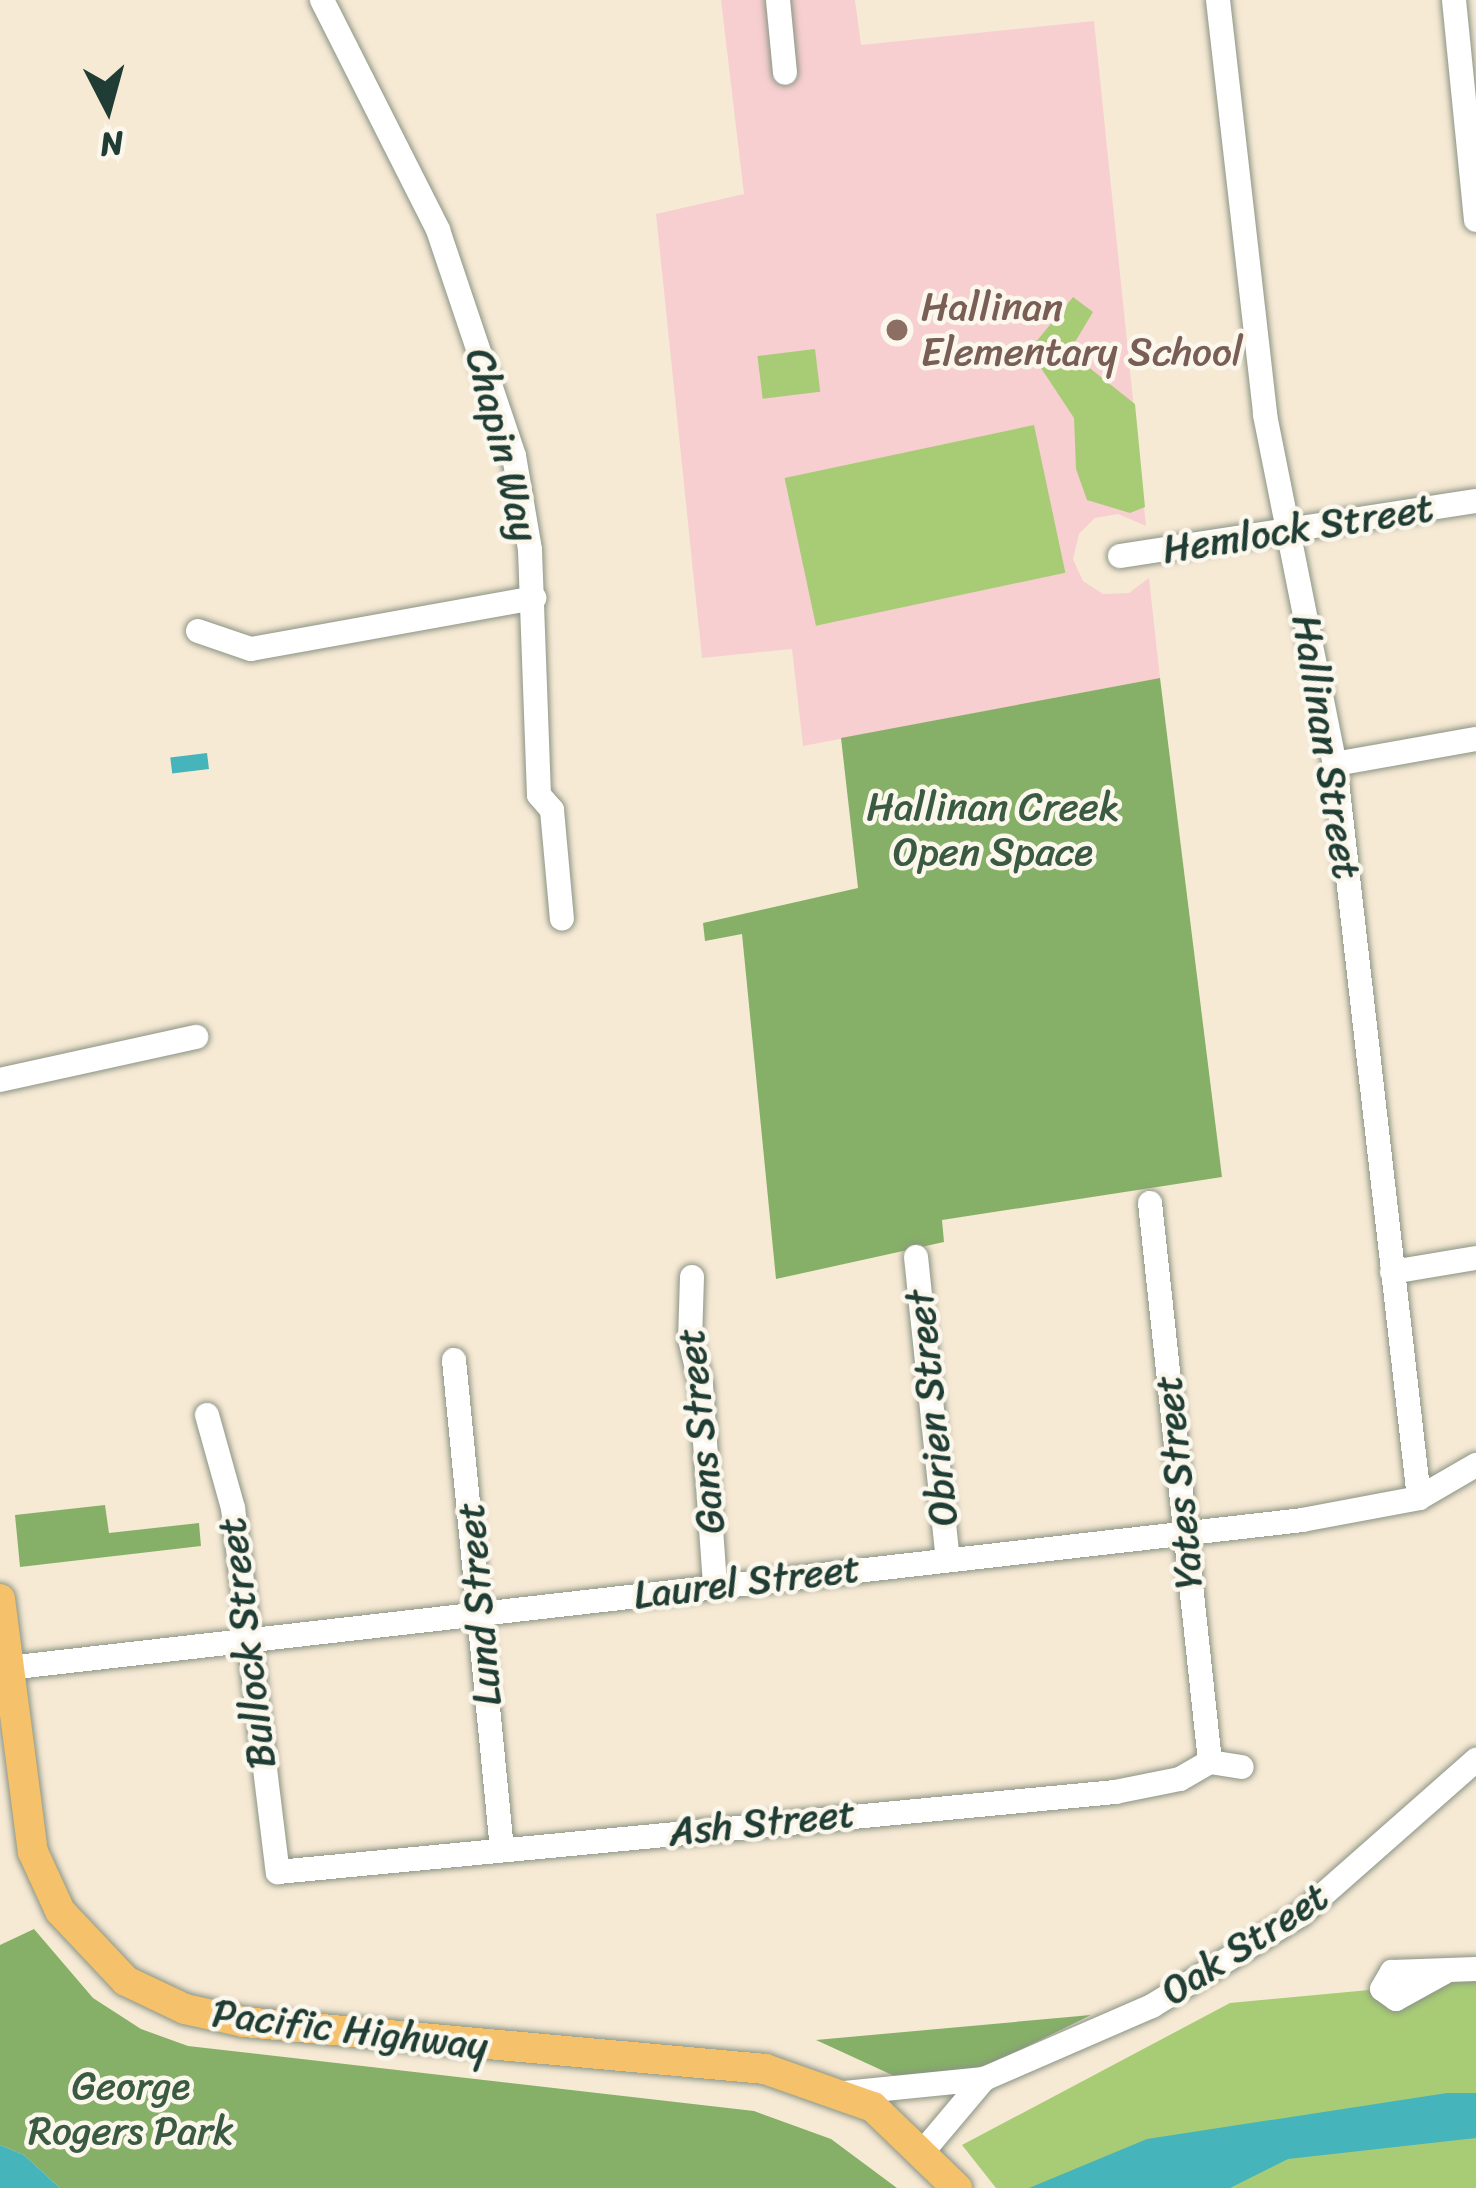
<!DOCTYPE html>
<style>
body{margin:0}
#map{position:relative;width:1476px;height:2188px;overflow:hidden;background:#f7ead5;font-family:Sriracha,sans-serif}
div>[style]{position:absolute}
.built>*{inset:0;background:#f7cfd0}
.green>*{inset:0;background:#a8cc76;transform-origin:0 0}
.forest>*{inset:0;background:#86b067}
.water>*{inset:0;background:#45b4bb;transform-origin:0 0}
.roads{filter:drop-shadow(0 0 3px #8b9484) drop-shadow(0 0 3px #8b9484)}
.minor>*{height:24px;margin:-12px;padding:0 12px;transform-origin:12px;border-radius:12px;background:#fff}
.major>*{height:30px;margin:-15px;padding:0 15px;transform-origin:15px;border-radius:15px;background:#f5c16b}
.dots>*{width:33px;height:33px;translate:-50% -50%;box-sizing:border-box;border:6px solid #fbf7ec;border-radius:50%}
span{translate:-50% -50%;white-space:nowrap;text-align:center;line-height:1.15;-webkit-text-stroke:9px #fbf7ec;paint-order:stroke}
.education-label{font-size:39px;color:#785e54}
.left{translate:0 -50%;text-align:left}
.street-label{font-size:39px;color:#1f3d34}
.park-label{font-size:39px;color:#3a5a41}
.north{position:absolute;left:48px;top:48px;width:120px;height:120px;-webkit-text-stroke:9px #fbf7ec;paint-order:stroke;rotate:174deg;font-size:33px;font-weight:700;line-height:48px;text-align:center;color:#1f3d34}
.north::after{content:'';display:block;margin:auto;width:42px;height:54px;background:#1f3d34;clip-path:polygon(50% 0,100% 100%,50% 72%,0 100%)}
</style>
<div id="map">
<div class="built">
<i style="clip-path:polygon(721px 0,855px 0,861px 45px,1094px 21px,1146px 526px,1118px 514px,1095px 518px,1079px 534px,1073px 559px,1083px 581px,1103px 594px,1129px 593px,1149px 578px,1160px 678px,803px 746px,792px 649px,702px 658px,656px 214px,744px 194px)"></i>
</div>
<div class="green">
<i style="clip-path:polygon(1073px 297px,1093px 312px,1075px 342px,1077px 358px,1135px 404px,1145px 507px,1130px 513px,1087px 500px,1076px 469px,1074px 418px,1039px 365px,1035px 343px)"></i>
<i style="left:815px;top:349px;width:43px;height:58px;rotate:83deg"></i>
<i style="left:1034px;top:425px;width:151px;height:255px;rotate:78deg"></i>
<i style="clip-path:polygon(1476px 1980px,1476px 2188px,996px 2188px,962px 2145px,1230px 2003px)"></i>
</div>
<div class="forest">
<i style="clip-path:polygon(1160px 678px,1222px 1177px,942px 1220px,944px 1242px,776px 1279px,742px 934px,705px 941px,703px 923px,858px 888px,841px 738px)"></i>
<i style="clip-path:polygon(105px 1505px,109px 1533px,199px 1523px,201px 1546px,20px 1567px,15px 1515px)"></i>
<i style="clip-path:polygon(34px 1929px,93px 1998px,141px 2029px,188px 2046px,754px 2111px,831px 2139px,897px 2188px,60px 2188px,24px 2155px,0 2145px,0 1945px)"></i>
<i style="clip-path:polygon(1091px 2015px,979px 2070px,903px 2080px,816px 2040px)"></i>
</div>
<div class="water">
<i style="left:207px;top:753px;width:16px;height:37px;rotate:83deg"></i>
<i style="clip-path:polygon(1447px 2093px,1476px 2093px,1476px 2138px,1288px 2159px,1230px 2188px,1029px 2188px,1147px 2139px)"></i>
<i style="clip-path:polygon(0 2145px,24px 2155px,60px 2188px,0 2188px)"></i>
</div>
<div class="roads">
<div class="minor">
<i style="left:322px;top:0;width:258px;rotate:63.2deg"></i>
<i style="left:438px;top:230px;width:238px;rotate:71.4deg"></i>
<i style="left:514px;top:456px;width:95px;rotate:80.3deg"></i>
<i style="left:530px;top:550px;width:245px;rotate:87.9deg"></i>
<i style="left:539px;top:795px;width:20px;rotate:49deg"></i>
<i style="left:552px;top:810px;width:109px;rotate:84.8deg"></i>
<i style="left:778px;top:0;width:73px;rotate:84.5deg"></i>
<i style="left:1218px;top:0;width:418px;rotate:83.5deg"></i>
<i style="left:1265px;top:415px;width:356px;rotate:78.7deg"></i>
<i style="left:1335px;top:764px;width:739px;rotate:83.47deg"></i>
<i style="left:1454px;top:0;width:221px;rotate:84.3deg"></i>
<i style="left:1120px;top:556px;width:360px;rotate:-8.8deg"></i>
<i style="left:198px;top:631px;width:56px;rotate:18.8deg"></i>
<i style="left:251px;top:649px;width:288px;rotate:-10.2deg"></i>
<i style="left:1335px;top:764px;width:143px;rotate:-10.1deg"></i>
<i style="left:0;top:1080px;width:201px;rotate:-12.4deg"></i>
<i style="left:1150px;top:1203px;width:562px;rotate:83.87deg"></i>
<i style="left:916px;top:1257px;width:304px;rotate:84deg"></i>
<i style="left:1392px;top:1272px;width:85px;rotate:-9.5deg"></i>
<i style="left:692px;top:1277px;width:62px;rotate:91.8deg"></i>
<i style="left:690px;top:1339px;width:47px;rotate:76.6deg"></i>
<i style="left:701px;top:1385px;width:200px;rotate:86deg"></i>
<i style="left:454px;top:1360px;width:491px;rotate:84.4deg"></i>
<i style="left:207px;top:1415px;width:97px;rotate:74.4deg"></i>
<i style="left:233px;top:1508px;width:367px;rotate:83deg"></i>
<i style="left:278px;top:1872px;width:841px;rotate:-5.46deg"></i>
<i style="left:1115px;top:1792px;width:66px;rotate:-11.3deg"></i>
<i style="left:1180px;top:1779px;width:34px;rotate:-30deg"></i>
<i style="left:1210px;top:1762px;width:32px;rotate:9deg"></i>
<i style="left:8px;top:1668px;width:1302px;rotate:-6.52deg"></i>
<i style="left:1302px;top:1520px;width:119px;rotate:-10.6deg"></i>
<i style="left:1419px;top:1498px;width:66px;rotate:-30.1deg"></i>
<i style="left:1445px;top:1972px;width:56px;rotate:151.1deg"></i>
<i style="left:1396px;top:1999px;width:17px;rotate:-144deg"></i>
<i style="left:1382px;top:1989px;width:20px;rotate:-60deg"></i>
<i style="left:1392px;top:1972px;width:84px;rotate:-2deg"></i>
<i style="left:844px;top:2093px;width:141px;rotate:-5.7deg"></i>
<i style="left:984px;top:2079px;width:183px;rotate:-23.5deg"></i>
<i style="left:1152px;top:2006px;width:174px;rotate:-31.6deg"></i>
<i style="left:1300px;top:1915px;width:235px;rotate:-41.4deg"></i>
<i style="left:925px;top:2149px;width:92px;rotate:-49.9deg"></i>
</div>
<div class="major">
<i style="left:0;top:1599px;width:255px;rotate:82.6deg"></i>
<i style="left:33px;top:1852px;width:65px;rotate:65.4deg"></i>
<i style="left:60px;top:1911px;width:96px;rotate:46.7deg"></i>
<i style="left:126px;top:1981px;width:65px;rotate:25.4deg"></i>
<i style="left:185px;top:2009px;width:60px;rotate:12.4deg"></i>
<i style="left:244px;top:2022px;width:523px;rotate:5.15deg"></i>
<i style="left:765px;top:2069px;width:114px;rotate:19.4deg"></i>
<i style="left:873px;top:2107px;width:117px;rotate:44deg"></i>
</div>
</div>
<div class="dots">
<i style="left:897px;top:330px;background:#8d6e63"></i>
</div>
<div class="education-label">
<span class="left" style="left:921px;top:330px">Hallinan<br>Elementary School</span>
</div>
<div class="street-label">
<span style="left:502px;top:445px;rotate:76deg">Chapin Way</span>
<span style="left:1298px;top:529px;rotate:-9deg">Hemlock Street</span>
<span style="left:1326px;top:747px;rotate:81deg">Hallinan Street</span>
<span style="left:932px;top:1408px;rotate:-96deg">Obrien Street</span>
<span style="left:701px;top:1431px;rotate:-96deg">Gans Street</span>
<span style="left:1179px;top:1482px;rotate:-96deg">Yates Street</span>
<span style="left:747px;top:1582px;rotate:-7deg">Laurel Street</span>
<span style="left:479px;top:1604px;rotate:-95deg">Lund Street</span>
<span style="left:247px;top:1643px;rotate:-97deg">Bullock Street</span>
<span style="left:762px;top:1823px;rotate:-6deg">Ash Street</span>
<span style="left:1245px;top:1944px;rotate:-33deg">Oak Street</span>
<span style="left:350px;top:2030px;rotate:7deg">Pacific Highway</span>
</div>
<div class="park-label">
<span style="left:993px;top:830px">Hallinan Creek<br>Open Space</span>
<span style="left:131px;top:2109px">George<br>Rogers Park</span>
</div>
<div class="north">N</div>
</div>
